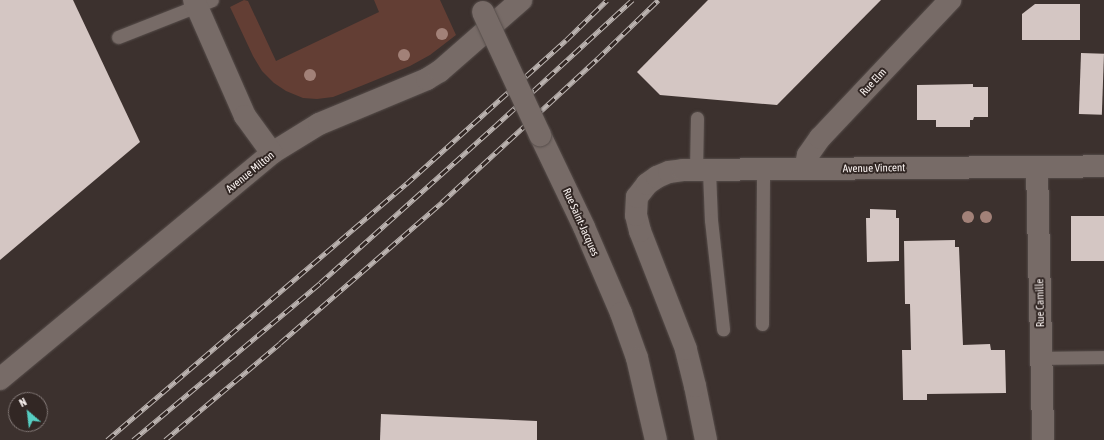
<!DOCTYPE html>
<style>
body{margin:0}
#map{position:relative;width:1104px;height:440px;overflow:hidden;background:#3c312e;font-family:"Asap Condensed",sans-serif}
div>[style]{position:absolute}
.green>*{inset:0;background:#633e34}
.building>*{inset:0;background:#d4c6c3;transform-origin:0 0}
.roads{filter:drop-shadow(0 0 1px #564d4a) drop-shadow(0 0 1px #564d4a)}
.service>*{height:13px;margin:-6.5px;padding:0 6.5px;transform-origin:6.5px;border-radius:6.5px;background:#776b67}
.minor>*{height:22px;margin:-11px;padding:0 11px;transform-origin:11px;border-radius:11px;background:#776b67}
.tertiary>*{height:22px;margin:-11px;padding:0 11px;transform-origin:11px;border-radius:11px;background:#776b67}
.secondary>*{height:22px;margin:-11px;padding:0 11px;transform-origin:11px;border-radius:11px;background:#776b67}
.rail>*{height:4.5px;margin-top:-2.25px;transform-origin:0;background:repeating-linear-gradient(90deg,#322724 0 9px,#bcb4b1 0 18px);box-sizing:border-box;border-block:1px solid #bcb4b1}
.bridges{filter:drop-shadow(0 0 1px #564d4a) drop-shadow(0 0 1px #564d4a)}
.secondary-bridge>*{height:22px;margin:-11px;padding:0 11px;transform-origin:11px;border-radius:11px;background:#776b67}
.trees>*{width:12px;height:12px;margin:-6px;border-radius:50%;background:#a28178}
span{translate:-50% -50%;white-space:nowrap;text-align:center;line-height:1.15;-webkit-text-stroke:4px #322724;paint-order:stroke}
.street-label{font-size:11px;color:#f9f2f0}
.north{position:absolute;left:8px;top:392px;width:40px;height:40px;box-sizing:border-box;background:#322724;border:1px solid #827876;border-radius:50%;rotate:332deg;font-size:11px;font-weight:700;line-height:16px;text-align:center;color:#f9f2f0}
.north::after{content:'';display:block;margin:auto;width:14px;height:18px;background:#56cec2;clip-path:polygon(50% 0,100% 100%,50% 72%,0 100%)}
</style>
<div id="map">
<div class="green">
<i style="clip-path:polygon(244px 0,248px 1px,276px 61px,379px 12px,374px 0,440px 0,456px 35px,430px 55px,410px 66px,361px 86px,333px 97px,317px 99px,303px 98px,286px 91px,274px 83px,262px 71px,253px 56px,230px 7px)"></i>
</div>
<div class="building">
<i style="clip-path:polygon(0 0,73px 0,140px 142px,0 260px)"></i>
<i style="clip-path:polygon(708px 0,881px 0,777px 105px,660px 95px,637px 72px)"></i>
<i style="clip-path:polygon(1035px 4px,1080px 4px,1080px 40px,1022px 40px,1022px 14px)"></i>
<i style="left:1081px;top:53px;width:23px;height:61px;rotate:2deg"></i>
<i style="clip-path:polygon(973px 84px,973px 87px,988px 87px,988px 117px,974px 117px,973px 120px,970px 120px,970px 127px,936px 127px,936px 120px,917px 120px,917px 85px)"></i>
<i style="clip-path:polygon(870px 209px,896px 210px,896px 218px,899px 218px,899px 261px,867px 262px,866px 218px,870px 218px)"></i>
<i style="left:1071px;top:216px;width:33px;height:45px"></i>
<i style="clip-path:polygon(955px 240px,955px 247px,959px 247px,963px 345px,990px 344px,991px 350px,1005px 350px,1006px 393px,927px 394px,927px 400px,903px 400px,902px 350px,911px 350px,910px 304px,905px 304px,904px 241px)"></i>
<i style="clip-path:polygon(381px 414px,537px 421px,537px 440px,380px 440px)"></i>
</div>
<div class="roads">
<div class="service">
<i style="left:118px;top:37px;width:101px;rotate:-21.5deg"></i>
<i style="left:696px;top:170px;width:52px;rotate:-88.9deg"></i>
<i style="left:709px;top:171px;width:49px;rotate:87.7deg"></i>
<i style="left:711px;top:220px;width:110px;rotate:83.7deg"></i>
<i style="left:762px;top:324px;width:154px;rotate:-89.6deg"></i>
<i style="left:1041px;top:358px;width:63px;rotate:-0.9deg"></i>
</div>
<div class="minor">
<i style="left:1037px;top:167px;width:273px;rotate:88.7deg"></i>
<i style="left:805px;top:169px;width:14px;rotate:-78deg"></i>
<i style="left:808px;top:155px;width:21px;rotate:-55deg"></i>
<i style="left:820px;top:138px;width:190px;rotate:-46.7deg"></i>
<i style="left:706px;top:440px;width:55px;rotate:-101.5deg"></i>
<i style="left:695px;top:386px;width:38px;rotate:-104deg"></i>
<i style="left:686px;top:349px;width:127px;rotate:-111.3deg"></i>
<i style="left:640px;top:231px;width:16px;rotate:-104deg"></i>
<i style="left:636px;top:215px;width:18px;rotate:-87deg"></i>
<i style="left:637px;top:197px;width:16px;rotate:-52deg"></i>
<i style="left:647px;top:184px;width:12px;rotate:-35deg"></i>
<i style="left:657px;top:177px;width:13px;rotate:-23deg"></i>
<i style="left:669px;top:172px;width:14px;rotate:-8deg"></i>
<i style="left:683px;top:170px;width:421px;rotate:-0.5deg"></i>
</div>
<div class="tertiary">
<i style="left:0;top:379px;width:354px;rotate:-39.7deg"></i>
<i style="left:272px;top:153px;width:55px;rotate:-31.7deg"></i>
<i style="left:319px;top:124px;width:117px;rotate:-22.6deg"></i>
<i style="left:427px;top:79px;width:15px;rotate:-32deg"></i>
<i style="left:440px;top:71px;width:108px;rotate:-41.2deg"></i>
</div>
<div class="secondary">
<i style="left:194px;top:0;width:127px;rotate:66.3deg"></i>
<i style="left:245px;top:116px;width:46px;rotate:53.9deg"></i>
<i style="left:540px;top:135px;width:102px;rotate:64.4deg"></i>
<i style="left:584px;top:227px;width:94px;rotate:66.7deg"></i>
<i style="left:621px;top:313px;width:48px;rotate:70.4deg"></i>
<i style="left:637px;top:358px;width:84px;rotate:77deg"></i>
</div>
</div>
<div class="rail">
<i style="left:107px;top:440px;width:394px;rotate:-40.6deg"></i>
<i style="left:406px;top:184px;width:215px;rotate:-42deg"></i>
<i style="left:566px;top:40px;width:57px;rotate:-44.3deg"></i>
<i style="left:133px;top:440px;width:244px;rotate:-40deg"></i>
<i style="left:320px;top:283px;width:234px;rotate:-41.9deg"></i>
<i style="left:494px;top:127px;width:188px;rotate:-42.6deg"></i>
<i style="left:165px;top:440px;width:150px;rotate:-40.1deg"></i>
<i style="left:280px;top:343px;width:215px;rotate:-41deg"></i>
<i style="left:442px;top:202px;width:211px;rotate:-42.7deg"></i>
<i style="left:597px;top:59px;width:85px;rotate:-44deg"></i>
</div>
<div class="bridges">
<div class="secondary-bridge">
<i style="left:483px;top:12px;width:136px;rotate:65.1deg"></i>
</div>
</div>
<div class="trees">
<i style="left:442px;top:34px"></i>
<i style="left:404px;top:55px"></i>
<i style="left:310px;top:75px"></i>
<i style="left:968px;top:217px"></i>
<i style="left:986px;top:217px"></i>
</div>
<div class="street-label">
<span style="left:873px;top:82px;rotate:-47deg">Rue Elm</span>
<span style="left:874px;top:168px;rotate:-1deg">Avenue Vincent</span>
<span style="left:250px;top:172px;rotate:-39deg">Avenue Milton</span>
<span style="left:581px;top:222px;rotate:66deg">Rue Saint-Jacques</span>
<span style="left:1040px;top:303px;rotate:-91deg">Rue Camille</span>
</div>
<div class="north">N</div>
</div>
